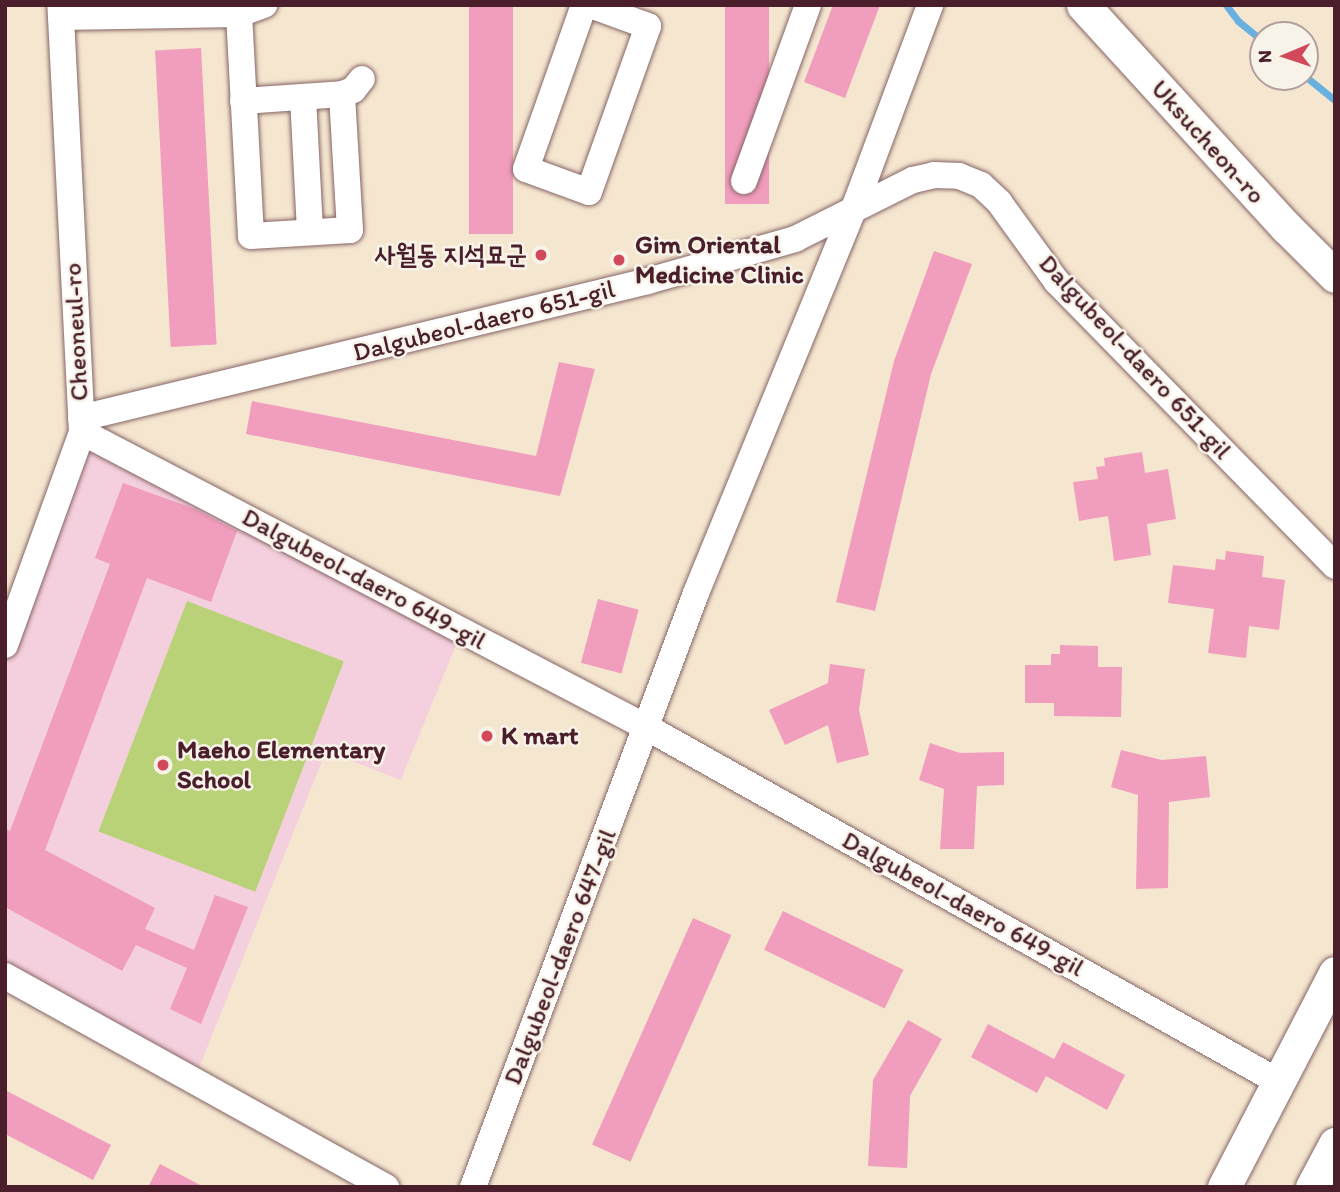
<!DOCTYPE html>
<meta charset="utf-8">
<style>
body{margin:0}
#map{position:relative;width:1340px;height:1192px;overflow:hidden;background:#f5e6d0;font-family:Itim,"Poor Story",sans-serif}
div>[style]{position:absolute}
.built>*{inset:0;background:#f4cfdd}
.green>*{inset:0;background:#bad277;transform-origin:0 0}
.stream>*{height:7px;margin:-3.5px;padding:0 3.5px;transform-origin:3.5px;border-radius:3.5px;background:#68b0df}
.building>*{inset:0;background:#f19dbd;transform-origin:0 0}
.roads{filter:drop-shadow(0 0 2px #866565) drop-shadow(0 0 2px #866565)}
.minor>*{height:26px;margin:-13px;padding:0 13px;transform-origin:13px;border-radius:13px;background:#fff}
.major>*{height:33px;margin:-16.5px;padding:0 16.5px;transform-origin:16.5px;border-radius:16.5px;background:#fff}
.dots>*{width:19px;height:19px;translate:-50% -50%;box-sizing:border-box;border:4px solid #f7f3e8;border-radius:50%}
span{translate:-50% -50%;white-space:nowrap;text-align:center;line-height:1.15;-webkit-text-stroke:5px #f7f3e8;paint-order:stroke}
.street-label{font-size:26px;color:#4a1f2b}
.poi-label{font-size:26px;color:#4a1f2b;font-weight:700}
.left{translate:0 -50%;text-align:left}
.right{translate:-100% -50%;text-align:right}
.frame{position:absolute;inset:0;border:7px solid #4a1f2b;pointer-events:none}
.north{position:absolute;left:1249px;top:21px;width:70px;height:70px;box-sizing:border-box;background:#f7f3e8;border:2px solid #b29e9c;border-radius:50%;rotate:268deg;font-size:19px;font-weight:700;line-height:28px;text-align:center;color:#4a1f2b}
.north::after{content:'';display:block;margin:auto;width:24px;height:32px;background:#d1495b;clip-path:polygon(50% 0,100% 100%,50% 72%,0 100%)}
</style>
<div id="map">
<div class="built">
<i style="clip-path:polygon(82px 432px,462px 630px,401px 780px,326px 751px,194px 1080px,5px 976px,5px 634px)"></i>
</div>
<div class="green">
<i style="left:187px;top:601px;width:168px;height:247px;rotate:21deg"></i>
</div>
<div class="stream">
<i style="left:1226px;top:5px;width:20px;rotate:53deg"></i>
<i style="left:1238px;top:21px;width:32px;rotate:39deg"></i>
<i style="left:1305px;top:76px;width:38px;rotate:39deg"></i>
</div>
<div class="building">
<i style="left:469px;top:5px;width:44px;height:229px"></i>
<i style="left:725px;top:5px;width:44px;height:199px"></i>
<i style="clip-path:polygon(833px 5px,880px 5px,845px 98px,804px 82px)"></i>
<i style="left:201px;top:48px;width:297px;height:46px;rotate:87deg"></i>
<i style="clip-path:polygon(934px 251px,972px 264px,931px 374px,875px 611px,836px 602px,894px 361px)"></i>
<i style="clip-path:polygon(559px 362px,595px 369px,560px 496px,246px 434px,252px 401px,536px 456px)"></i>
<i style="clip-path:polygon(1142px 452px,1145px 473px,1168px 469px,1176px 519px,1147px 524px,1151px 555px,1114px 561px,1108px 516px,1079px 521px,1073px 482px,1098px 479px,1096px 467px,1105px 466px,1104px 458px)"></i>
<i style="clip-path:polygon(123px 483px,195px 509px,237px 531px,211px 602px,147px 578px,45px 850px,155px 908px,145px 929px,194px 950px,215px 895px,248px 907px,201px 1024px,170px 1009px,187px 968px,136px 945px,122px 971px,5px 907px,5px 829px,10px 831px,110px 564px,95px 558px)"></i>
<i style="clip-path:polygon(1226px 551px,1264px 556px,1262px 577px,1285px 580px,1279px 630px,1249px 626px,1246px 658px,1208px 653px,1214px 609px,1168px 603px,1173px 565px,1215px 570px,1216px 559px,1225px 560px)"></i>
<i style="left:598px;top:599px;width:42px;height:66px;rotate:15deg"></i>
<i style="clip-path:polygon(1060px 645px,1098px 646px,1098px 667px,1122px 667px,1121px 717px,1054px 716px,1054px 703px,1025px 703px,1025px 665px,1051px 665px,1051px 654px,1060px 654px)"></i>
<i style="clip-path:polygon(830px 664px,865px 669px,859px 710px,869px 755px,837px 763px,828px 725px,785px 745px,769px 710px,828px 683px)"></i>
<i style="clip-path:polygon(930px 743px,960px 753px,1004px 752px,1004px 785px,977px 786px,974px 849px,940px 849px,944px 789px,919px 780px)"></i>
<i style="clip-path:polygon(1121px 750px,1162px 760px,1206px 756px,1210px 797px,1169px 802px,1168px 888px,1136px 889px,1138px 795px,1111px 787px)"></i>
<i style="left:783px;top:911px;width:134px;height:43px;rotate:26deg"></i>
<i style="left:693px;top:918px;width:42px;height:248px;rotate:24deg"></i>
<i style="clip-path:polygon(908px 1020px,942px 1039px,910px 1096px,907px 1168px,868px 1166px,873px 1080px)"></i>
<i style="clip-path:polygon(988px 1024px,1054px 1059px,1063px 1042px,1125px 1075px,1107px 1110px,1046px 1076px,1037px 1093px,971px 1057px)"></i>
<i style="clip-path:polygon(5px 1090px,111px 1145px,93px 1180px,5px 1134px)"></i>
<i style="clip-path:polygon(160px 1164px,204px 1187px,148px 1187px)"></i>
</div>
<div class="roads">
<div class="minor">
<i style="left:584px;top:5px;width:174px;rotate:109.5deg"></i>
<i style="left:526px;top:169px;width:67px;rotate:20.1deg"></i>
<i style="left:589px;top:192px;width:176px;rotate:-70.4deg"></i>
<i style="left:648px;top:26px;width:62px;rotate:-160.1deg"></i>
<i style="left:239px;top:14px;width:222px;rotate:86.9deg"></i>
<i style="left:251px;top:236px;width:99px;rotate:-3.5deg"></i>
<i style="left:350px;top:230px;width:136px;rotate:-93.4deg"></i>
<i style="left:61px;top:17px;width:178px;rotate:-1deg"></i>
<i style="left:239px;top:14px;width:27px;rotate:-20deg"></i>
<i style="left:303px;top:97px;width:135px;rotate:87deg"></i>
<i style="left:243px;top:101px;width:99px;rotate:-4deg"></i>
<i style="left:342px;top:94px;width:12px;rotate:-20deg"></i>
<i style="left:353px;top:90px;width:14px;rotate:-51deg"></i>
<i style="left:744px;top:181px;width:187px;rotate:-70deg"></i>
<i style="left:81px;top:418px;width:583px;rotate:-13.58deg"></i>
<i style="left:648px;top:281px;width:153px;rotate:-15.9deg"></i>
<i style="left:795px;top:239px;width:132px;rotate:-26.6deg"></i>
<i style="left:913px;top:180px;width:22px;rotate:-13deg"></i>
<i style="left:934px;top:175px;width:25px;rotate:2deg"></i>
<i style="left:959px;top:176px;width:24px;rotate:22deg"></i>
<i style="left:981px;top:185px;width:25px;rotate:43deg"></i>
<i style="left:999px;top:202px;width:99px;rotate:54.1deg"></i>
<i style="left:1057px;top:282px;width:397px;rotate:45.6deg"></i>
<i style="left:82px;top:432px;width:636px;rotate:27.61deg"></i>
<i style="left:646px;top:727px;width:726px;rotate:29.28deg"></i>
<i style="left:5px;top:645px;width:226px;rotate:-70.1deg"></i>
<i style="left:82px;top:432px;width:428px;rotate:-92.9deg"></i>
<i style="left:5px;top:976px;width:436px;rotate:29deg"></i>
<i style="left:473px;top:1187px;width:634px;rotate:-69.42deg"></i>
<i style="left:696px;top:593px;width:418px;rotate:-67.7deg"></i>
<i style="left:855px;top:206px;width:215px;rotate:-69.5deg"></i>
</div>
<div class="major">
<i style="left:1083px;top:5px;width:301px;rotate:47.6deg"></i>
<i style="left:1286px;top:227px;width:69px;rotate:45deg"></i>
<i style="left:1224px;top:1187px;width:241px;rotate:-62.6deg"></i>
<i style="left:1312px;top:1187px;width:49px;rotate:-61.9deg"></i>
</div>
</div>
<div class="dots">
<i style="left:541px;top:255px;background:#d1495b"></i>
<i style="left:619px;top:260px;background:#d1495b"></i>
<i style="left:487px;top:736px;background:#d1495b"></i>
<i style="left:163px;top:765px;background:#d1495b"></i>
</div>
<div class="street-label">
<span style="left:1208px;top:142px;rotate:48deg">Uksucheon-ro</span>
<span style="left:484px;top:321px;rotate:-14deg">Dalgubeol-daero 651-gil</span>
<span style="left:76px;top:332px;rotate:-93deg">Cheoneul-ro</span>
<span style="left:1135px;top:357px;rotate:47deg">Dalgubeol-daero 651-gil</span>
<span style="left:364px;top:579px;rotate:28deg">Dalgubeol-daero 649-gil</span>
<span style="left:963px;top:904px;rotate:29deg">Dalgubeol-daero 649-gil</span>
<span style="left:560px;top:957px;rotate:-69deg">Dalgubeol-daero 647-gil</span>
</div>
<div class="poi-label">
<span class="left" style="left:635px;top:260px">Gim Oriental<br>Medicine Clinic</span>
<span class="right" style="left:527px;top:255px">사월동 지석묘군</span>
<span class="left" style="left:501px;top:736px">K mart</span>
<span class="left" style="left:177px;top:765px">Maeho Elementary<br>School</span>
</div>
<div class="frame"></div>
<div class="north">N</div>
</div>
